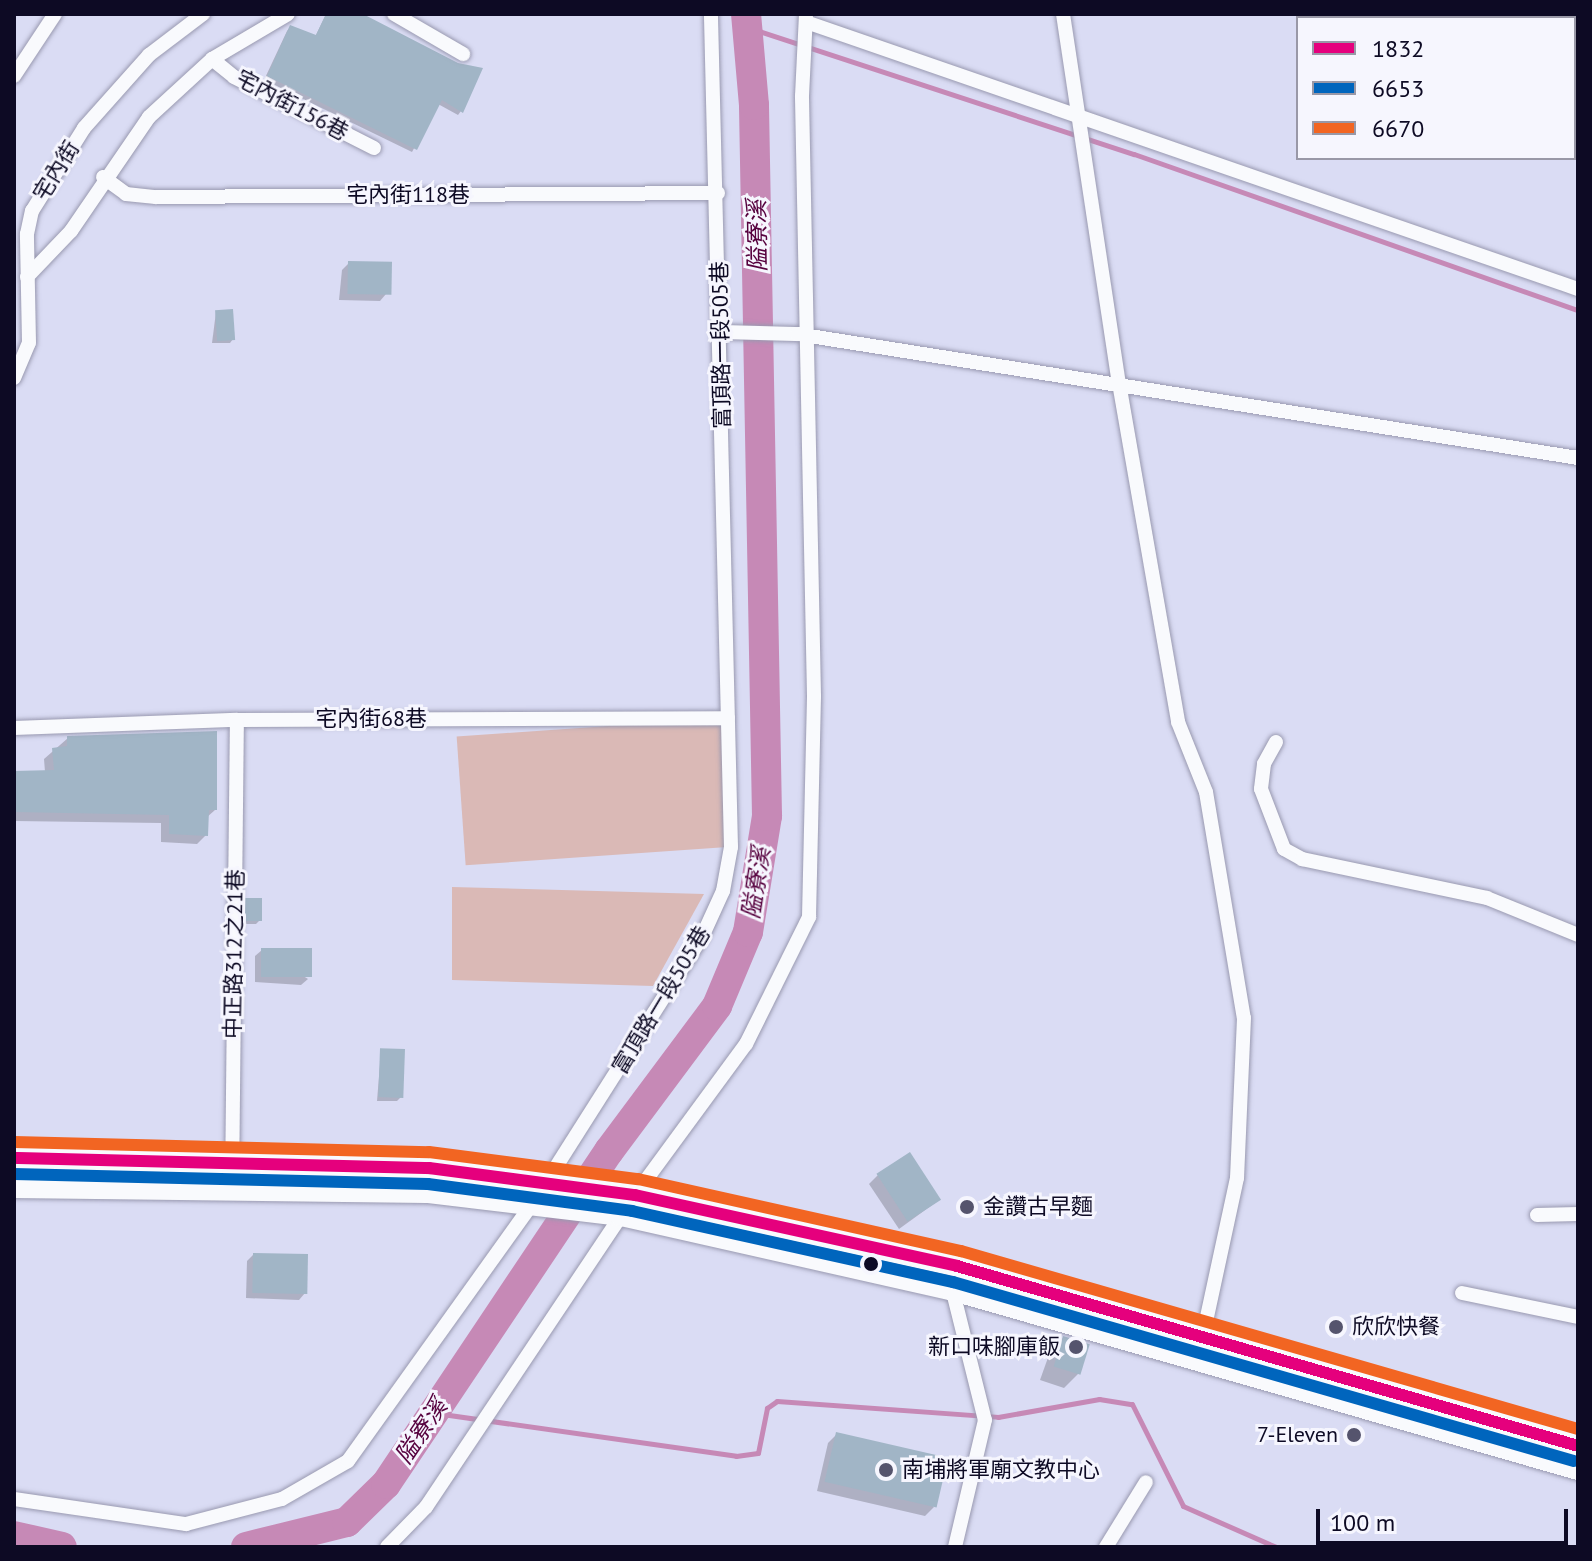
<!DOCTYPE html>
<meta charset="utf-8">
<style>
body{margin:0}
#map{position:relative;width:1592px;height:1561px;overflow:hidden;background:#dadcf4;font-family:"PT Sans","Noto Sans TC",sans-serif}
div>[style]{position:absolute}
.green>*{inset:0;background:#dab9b6;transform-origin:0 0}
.shadow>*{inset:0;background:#0003}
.stream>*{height:5px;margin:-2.5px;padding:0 2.5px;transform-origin:2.5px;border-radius:2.5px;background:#c689b6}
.river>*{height:30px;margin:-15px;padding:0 15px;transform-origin:15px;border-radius:15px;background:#c689b6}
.building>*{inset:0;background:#a1b5c6;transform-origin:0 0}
.roads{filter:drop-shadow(0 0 2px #9999b0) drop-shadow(0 0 2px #9999b0)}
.minor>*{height:14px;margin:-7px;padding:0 7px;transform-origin:7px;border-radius:7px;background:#f9fafd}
.primary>*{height:22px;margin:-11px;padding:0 11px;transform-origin:11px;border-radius:11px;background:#f9fafd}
.bus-1>*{height:12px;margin:-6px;padding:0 6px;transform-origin:6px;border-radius:6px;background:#e5007d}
.bus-2>*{height:12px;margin:-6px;padding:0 6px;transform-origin:6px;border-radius:6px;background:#0065bd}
.bus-3>*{height:12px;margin:-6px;padding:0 6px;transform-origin:6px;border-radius:6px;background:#f26522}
.dots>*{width:22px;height:22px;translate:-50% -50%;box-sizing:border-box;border:4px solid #f6f6fe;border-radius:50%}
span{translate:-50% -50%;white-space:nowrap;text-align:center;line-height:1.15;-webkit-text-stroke:6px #f6f6fe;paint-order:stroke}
.street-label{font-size:22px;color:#0d0a24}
.poi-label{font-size:22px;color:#0d0a24}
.left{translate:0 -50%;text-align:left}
.right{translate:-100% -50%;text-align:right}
.water-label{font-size:24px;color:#56013e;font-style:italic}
.frame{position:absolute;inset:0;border:16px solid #0d0a24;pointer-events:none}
.legend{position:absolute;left:1296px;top:16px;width:280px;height:144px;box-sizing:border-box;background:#f6f6fe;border:2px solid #9998a7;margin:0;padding:10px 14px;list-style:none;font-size:24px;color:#0d0a24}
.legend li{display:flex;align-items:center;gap:16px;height:40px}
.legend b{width:40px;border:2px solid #9998a7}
.scale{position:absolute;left:1316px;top:1509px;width:252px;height:36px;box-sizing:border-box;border:4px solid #0d0a24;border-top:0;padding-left:10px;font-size:24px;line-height:28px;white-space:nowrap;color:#0d0a24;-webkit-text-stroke:6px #f6f6fe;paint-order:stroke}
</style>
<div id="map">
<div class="green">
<i style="left:722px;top:718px;width:129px;height:266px;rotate:86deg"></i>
<i style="clip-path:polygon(452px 887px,704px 894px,653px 986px,452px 980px)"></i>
</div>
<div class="shadow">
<i style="clip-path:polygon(326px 14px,356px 14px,461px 111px,458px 115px,438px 104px,412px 152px,264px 80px,287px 31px,291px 27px,315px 37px)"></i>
<i style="clip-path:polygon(349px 263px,386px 294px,380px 301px,339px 300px,342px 270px)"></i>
<i style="clip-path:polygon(216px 312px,233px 339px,230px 343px,212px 343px)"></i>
<i style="clip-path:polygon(68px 738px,215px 810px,206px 818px,206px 835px,197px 844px,161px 842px,161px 823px,14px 821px,14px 773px,45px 772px,44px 759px)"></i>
<i style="clip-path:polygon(246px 900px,260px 920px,256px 924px,242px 924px)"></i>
<i style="clip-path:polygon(262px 950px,308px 979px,301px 985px,255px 982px,255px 956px)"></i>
<i style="clip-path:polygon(381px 1052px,401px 1097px,397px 1101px,377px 1101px)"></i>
<i style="clip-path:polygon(878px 1175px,939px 1200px,899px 1229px,869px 1184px)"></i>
<i style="clip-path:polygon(253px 1255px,305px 1293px,299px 1300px,246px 1298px,247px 1261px)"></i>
<i style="clip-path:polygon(1063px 1338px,1088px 1345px,1078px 1374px,1064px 1388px,1040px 1380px,1050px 1352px)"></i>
<i style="clip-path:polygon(837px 1434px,934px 1507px,925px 1516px,817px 1491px,828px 1443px)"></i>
</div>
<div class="stream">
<i style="left:747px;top:27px;width:407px;rotate:18.2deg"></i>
<i style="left:1134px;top:154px;width:471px;rotate:19.4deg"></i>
<i style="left:435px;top:1413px;width:304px;rotate:8.1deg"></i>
<i style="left:736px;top:1456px;width:22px;rotate:-8deg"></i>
<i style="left:758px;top:1453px;width:46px;rotate:-78.7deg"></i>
<i style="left:767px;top:1408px;width:12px;rotate:-35deg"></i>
<i style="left:777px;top:1401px;width:222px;rotate:4.1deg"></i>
<i style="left:998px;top:1417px;width:103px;rotate:-10.1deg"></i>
<i style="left:1099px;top:1399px;width:33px;rotate:9deg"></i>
<i style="left:1132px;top:1404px;width:114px;rotate:63.4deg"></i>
<i style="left:1183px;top:1506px;width:102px;rotate:23.8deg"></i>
</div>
<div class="river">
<i style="left:14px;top:1536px;width:49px;rotate:12.9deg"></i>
<i style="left:246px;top:1547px;width:104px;rotate:-13.9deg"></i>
<i style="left:347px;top:1522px;width:54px;rotate:-44.3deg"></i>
<i style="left:386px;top:1484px;width:401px;rotate:-56.2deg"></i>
<i style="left:609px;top:1151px;width:181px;rotate:-53.3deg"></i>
<i style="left:717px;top:1006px;width:80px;rotate:-67.3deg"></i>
<i style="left:748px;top:932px;width:118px;rotate:-80.7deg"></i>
<i style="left:767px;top:816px;width:711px;rotate:-91.05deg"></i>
<i style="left:754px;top:105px;width:91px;rotate:-95deg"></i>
</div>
<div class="building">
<i style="clip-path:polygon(326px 14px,363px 14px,458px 63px,483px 68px,463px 113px,442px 100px,417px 150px,267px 76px,290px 25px,316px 35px)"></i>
<i style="left:348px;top:261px;width:44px;height:33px;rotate:1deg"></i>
<i style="left:233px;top:309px;width:31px;height:18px;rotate:86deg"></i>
<i style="clip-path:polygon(217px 731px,217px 810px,209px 810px,208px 836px,169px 834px,169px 815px,14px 812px,14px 771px,54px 770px,52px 748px,67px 746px,67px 736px)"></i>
<i style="left:245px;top:898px;width:17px;height:23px"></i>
<i style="left:261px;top:948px;width:51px;height:29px"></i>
<i style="left:405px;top:1049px;width:49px;height:25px;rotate:92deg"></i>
<i style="left:910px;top:1152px;width:57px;height:40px;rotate:57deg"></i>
<i style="left:253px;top:1253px;width:55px;height:40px;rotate:1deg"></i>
<i style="left:1063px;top:1336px;width:28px;height:32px;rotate:17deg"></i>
<i style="left:836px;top:1432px;width:115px;height:51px;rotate:13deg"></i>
</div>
<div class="roads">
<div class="minor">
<i style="left:394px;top:14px;width:80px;rotate:30.1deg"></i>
<i style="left:1063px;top:14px;width:373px;rotate:81.4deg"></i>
<i style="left:1119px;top:383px;width:344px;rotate:80.1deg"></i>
<i style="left:1178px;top:722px;width:75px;rotate:68.2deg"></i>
<i style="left:1206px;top:792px;width:229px;rotate:80.5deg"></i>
<i style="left:1244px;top:1018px;width:160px;rotate:92.5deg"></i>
<i style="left:1237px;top:1178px;width:170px;rotate:102.2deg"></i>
<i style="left:1453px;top:14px;width:9px;rotate:27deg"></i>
<i style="left:1561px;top:18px;width:4px;rotate:-63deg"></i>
<i style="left:806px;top:22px;width:817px;rotate:19.08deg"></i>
<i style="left:212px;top:59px;width:28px;rotate:39deg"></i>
<i style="left:234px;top:77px;width:157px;rotate:26.9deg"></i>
<i style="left:14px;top:76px;width:74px;rotate:-56.5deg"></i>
<i style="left:1574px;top:103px;width:5px;rotate:37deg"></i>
<i style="left:103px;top:177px;width:29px;rotate:36deg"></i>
<i style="left:126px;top:194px;width:30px;rotate:6deg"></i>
<i style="left:156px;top:197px;width:562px;rotate:-0.41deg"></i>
<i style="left:27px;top:277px;width:64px;rotate:-46.3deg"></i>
<i style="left:71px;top:231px;width:138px;rotate:-55.6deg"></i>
<i style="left:149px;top:117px;width:86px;rotate:-42.6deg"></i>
<i style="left:212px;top:59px;width:88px;rotate:-30.6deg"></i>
<i style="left:721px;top:332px;width:76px;rotate:1.5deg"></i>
<i style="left:797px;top:334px;width:791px;rotate:9.02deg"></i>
<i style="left:14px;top:378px;width:38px;rotate:-67deg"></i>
<i style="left:29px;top:343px;width:109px;rotate:-91.1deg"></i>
<i style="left:27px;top:234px;width:24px;rotate:-78deg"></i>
<i style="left:32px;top:211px;width:98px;rotate:-57.9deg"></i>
<i style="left:84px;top:128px;width:98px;rotate:-48.3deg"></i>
<i style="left:149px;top:55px;width:68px;rotate:-37.2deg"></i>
<i style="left:14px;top:728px;width:223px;rotate:-2.1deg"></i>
<i style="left:237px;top:720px;width:491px;rotate:-0.2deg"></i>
<i style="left:1276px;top:742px;width:25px;rotate:119deg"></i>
<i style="left:1264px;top:764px;width:25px;rotate:97deg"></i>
<i style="left:1261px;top:789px;width:64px;rotate:69deg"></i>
<i style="left:1284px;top:849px;width:21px;rotate:29deg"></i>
<i style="left:1302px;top:859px;width:189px;rotate:11.9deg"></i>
<i style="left:1487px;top:898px;width:98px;rotate:22.1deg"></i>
<i style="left:232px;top:1188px;width:468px;rotate:-89.4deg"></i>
<i style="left:1537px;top:1215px;width:41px;rotate:-1.4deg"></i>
<i style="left:951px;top:1284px;width:140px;rotate:76deg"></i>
<i style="left:985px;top:1420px;width:130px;rotate:103.3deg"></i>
<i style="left:1462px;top:1293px;width:118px;rotate:11.7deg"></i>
<i style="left:14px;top:1499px;width:174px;rotate:8.3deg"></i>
<i style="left:186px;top:1524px;width:99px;rotate:-14.6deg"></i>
<i style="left:282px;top:1499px;width:76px;rotate:-29.9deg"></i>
<i style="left:348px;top:1461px;width:317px;rotate:-54.4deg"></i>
<i style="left:533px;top:1203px;width:315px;rotate:-57.6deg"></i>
<i style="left:702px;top:937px;width:51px;rotate:-65.5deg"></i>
<i style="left:723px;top:891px;width:45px;rotate:-79.7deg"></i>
<i style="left:731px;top:847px;width:833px;rotate:-91.38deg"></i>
<i style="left:387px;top:1547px;width:56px;rotate:-45.7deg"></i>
<i style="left:426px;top:1507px;width:376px;rotate:-56.2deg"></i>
<i style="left:635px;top:1195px;width:187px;rotate:-53.7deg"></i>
<i style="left:746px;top:1044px;width:142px;rotate:-63.6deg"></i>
<i style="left:809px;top:917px;width:221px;rotate:-88.7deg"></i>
<i style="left:814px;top:696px;width:600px;rotate:-91.15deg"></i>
<i style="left:802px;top:96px;width:82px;rotate:-87.2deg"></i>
<i style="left:1106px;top:1547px;width:76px;rotate:-58.4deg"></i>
</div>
<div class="primary">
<i style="left:14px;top:1158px;width:415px;rotate:1.4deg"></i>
<i style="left:429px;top:1168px;width:208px;rotate:7.5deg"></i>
<i style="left:635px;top:1195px;width:330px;rotate:12.4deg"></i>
<i style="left:957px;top:1266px;width:647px;rotate:16.16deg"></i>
<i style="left:14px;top:1187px;width:413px;rotate:0.7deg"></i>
<i style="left:427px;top:1192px;width:195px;rotate:6.8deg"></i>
<i style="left:621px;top:1215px;width:337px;rotate:12.7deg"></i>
<i style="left:950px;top:1289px;width:653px;rotate:15.99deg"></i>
</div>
</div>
<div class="bus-1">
<i style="left:14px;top:1158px;width:415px;rotate:1.4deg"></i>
<i style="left:429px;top:1168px;width:208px;rotate:7.5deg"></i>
<i style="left:635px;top:1195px;width:330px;rotate:12.4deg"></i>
<i style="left:957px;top:1266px;width:647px;rotate:16.16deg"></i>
</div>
<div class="bus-2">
<i style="left:14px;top:1174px;width:414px;rotate:1.4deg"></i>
<i style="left:428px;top:1184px;width:206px;rotate:7.5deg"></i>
<i style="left:632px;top:1211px;width:329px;rotate:12.5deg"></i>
<i style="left:953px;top:1282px;width:646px;rotate:16.08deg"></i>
</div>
<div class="bus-3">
<i style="left:14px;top:1142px;width:415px;rotate:1.4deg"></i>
<i style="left:429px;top:1152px;width:211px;rotate:7.4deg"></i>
<i style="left:638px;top:1179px;width:331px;rotate:12.6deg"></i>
<i style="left:961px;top:1251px;width:642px;rotate:16.09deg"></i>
</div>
<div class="dots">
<i style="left:967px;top:1207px;background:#55546d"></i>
<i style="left:871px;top:1264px;background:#0d0a24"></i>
<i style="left:1336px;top:1327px;background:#55546d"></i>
<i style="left:1076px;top:1347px;background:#55546d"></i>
<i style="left:1354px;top:1435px;background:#55546d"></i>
<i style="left:886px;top:1470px;background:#55546d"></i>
</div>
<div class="street-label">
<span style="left:292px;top:105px;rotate:28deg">宅內街156巷</span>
<span style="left:56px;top:171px;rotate:-58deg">宅內街</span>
<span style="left:408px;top:195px">宅內街118巷</span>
<span style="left:721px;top:345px;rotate:-91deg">富頂路一段505巷</span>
<span style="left:371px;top:719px">宅內街68巷</span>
<span style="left:234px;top:954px;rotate:-89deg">中正路312之21巷</span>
<span style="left:661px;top:1000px;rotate:-59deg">富頂路一段505巷</span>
</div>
<div class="poi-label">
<span class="left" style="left:983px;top:1207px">金讚古早麵</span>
<span class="left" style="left:1352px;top:1327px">欣欣快餐</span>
<span class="right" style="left:1060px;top:1347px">新口味腳庫飯</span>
<span class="right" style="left:1338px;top:1435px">7-Eleven</span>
<span class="left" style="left:902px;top:1470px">南埔將軍廟文教中心</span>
</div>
<div class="water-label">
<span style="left:757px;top:236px;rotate:-91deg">隘寮溪</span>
<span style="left:756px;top:883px;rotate:-81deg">隘寮溪</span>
<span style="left:421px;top:1431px;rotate:-56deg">隘寮溪</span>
</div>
<div class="frame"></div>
<ul class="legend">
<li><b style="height:10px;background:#e5007d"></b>1832</li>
<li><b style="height:10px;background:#0065bd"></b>6653</li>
<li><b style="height:10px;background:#f26522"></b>6670</li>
</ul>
<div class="scale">100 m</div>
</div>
